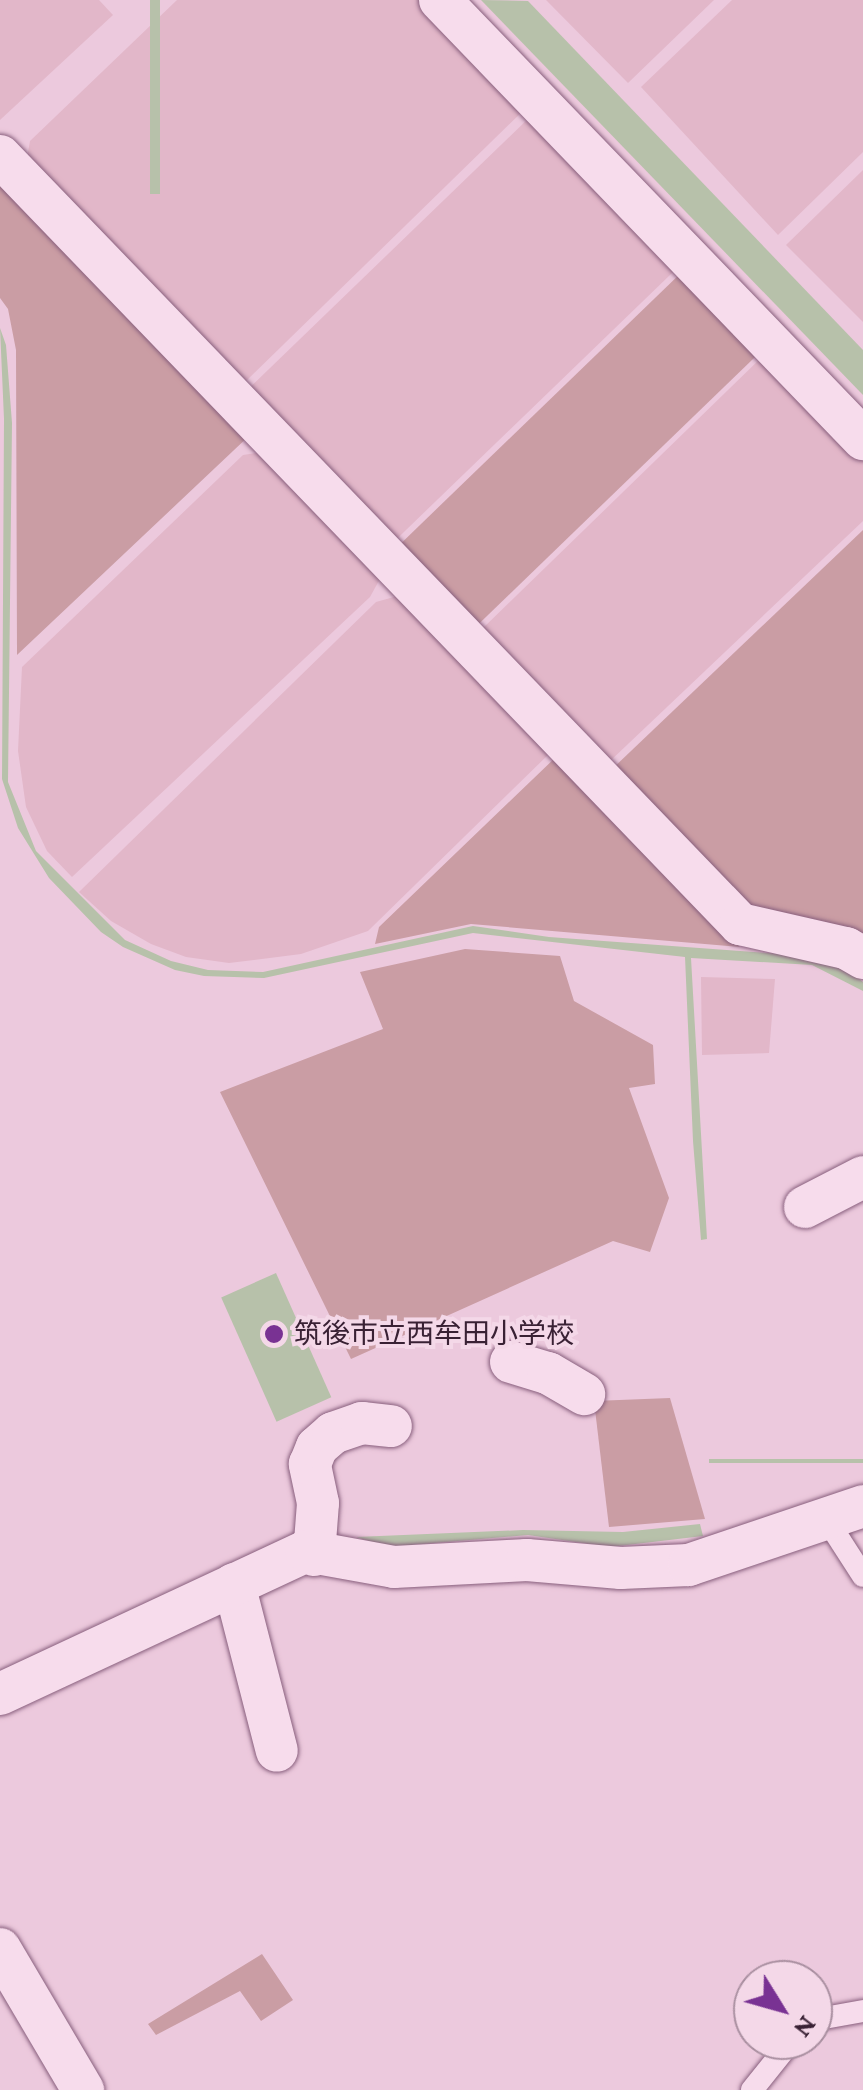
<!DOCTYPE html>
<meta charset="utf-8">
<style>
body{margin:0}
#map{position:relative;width:863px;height:2090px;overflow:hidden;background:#ecc9dd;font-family:"Crimson Pro","Noto Sans JP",serif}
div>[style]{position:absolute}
.farmland>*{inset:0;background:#e2b7c9;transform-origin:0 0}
.green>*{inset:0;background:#ca9da4;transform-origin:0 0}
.water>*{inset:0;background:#b7c1aa;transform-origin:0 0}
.roads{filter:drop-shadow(0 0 2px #885f7d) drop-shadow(0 0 2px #885f7d)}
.lane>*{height:22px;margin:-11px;padding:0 11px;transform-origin:11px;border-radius:11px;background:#f7dcec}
.street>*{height:42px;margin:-21px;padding:0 21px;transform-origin:21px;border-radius:21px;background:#f7dcec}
.dots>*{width:28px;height:28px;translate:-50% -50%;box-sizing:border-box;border:5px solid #f4d8e8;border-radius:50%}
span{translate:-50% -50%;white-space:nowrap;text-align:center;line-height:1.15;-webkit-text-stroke:8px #f4d8e8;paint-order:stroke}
.poi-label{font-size:28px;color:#392134}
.left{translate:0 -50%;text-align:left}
.north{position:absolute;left:733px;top:1960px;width:100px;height:100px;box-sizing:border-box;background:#f4d8e8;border:2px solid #a98fa0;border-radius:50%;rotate:127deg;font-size:28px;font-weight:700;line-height:40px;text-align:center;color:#392134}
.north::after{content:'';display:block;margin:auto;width:35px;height:45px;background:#793293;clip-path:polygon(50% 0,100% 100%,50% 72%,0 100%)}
</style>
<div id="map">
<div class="farmland">
<i style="clip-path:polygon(0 0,99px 0,113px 15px,0 120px)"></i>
<i style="clip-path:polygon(177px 0,420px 0,527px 107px,242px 385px,27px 158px,30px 141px)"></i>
<i style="clip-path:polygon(546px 0,714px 0,628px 83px)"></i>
<i style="clip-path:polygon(732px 0,863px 0,863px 152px,778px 235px,641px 87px)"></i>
<i style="left:533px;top:114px;width:211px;height:395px;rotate:46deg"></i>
<i style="clip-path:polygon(863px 170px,863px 322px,786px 245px)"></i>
<i style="clip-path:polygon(764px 355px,863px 458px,863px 521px,608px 763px,480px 631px)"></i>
<i style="clip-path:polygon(263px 452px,381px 577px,370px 597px,72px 877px,47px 851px,26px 807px,18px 751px,22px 667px,243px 455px)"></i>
<i style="clip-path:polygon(401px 595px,551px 752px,368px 931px,301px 954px,229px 963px,186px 957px,151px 944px,111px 921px,79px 892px,376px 602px)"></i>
<i style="clip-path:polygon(701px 977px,775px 979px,769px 1053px,702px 1055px)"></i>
</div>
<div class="green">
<i style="clip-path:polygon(0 172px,251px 434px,17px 655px,16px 350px,8px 309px,0 298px)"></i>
<i style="left:684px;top:270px;width:112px;height:395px;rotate:46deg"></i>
<i style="clip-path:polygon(863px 530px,863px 947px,749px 918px,610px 771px)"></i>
<i style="clip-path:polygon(558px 755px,740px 947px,471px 924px,375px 944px,379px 927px)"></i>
<i style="clip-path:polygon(465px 949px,560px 956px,574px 1001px,653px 1045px,655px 1084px,629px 1088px,669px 1198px,650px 1252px,613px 1241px,351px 1359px,220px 1092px,383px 1029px,360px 972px)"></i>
<i style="clip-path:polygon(670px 1398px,705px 1519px,609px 1527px,594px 1401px)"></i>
<i style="clip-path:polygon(262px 1954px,293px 2000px,261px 2021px,240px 1991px,156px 2035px,148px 2024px)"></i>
</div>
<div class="water">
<i style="left:150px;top:0;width:10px;height:194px"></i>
<i style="clip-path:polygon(481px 0,528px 1px,863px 350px,863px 395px)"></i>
<i style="clip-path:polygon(0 328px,6px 345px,12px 423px,8px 782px,36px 851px,125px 940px,171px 961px,208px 970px,263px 972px,473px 926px,549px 937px,810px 956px,853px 974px,863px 982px,863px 991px,812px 965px,691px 958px,707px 1239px,701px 1240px,693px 1141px,685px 957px,473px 933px,264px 978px,204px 976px,175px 970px,123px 947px,101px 932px,49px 878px,18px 828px,2px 779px,4px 419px)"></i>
<i style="left:276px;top:1273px;width:136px;height:60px;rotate:66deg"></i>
<i style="left:863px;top:1459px;width:4px;height:154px;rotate:90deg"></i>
<i style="clip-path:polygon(700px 1524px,703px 1536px,610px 1547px,528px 1535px,388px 1547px,356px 1537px,523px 1530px,623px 1532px)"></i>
</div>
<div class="roads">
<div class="lane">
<i style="left:825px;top:1517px;width:70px;rotate:57.2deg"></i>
<i style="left:813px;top:2020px;width:51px;rotate:-10.2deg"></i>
<i style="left:752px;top:2090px;width:64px;rotate:-51.3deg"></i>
</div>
<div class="street">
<i style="left:440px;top:0;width:610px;rotate:46.06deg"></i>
<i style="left:0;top:156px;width:1067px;rotate:46.06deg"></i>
<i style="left:740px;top:924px;width:109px;rotate:12.8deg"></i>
<i style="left:846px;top:948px;width:20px;rotate:30deg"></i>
<i style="left:805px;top:1207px;width:65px;rotate:-27.3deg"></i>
<i style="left:511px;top:1362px;width:39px;rotate:17deg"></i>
<i style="left:548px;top:1373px;width:42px;rotate:30.3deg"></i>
<i style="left:314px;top:1555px;width:52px;rotate:-85.6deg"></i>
<i style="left:318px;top:1503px;width:40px;rotate:-102deg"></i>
<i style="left:310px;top:1464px;width:18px;rotate:-68deg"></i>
<i style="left:317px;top:1447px;width:21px;rotate:-41deg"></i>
<i style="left:333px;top:1433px;width:31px;rotate:-19deg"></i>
<i style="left:362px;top:1423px;width:29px;rotate:6deg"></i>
<i style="left:234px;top:1584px;width:172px;rotate:75.6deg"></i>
<i style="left:0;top:1694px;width:338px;rotate:-25deg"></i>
<i style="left:306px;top:1551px;width:89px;rotate:10.3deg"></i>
<i style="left:394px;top:1567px;width:133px;rotate:-3deg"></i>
<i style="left:527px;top:1560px;width:94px;rotate:4.9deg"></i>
<i style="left:621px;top:1568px;width:68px;rotate:-2.5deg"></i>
<i style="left:689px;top:1565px;width:184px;rotate:-18.7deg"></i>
<i style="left:0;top:1949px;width:164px;rotate:59.5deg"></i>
</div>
</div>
<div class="dots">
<i style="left:274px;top:1334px;background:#793293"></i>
</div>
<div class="poi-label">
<span class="left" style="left:294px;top:1334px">筑後市立西牟田小学校</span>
</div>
<div class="north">N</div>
</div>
